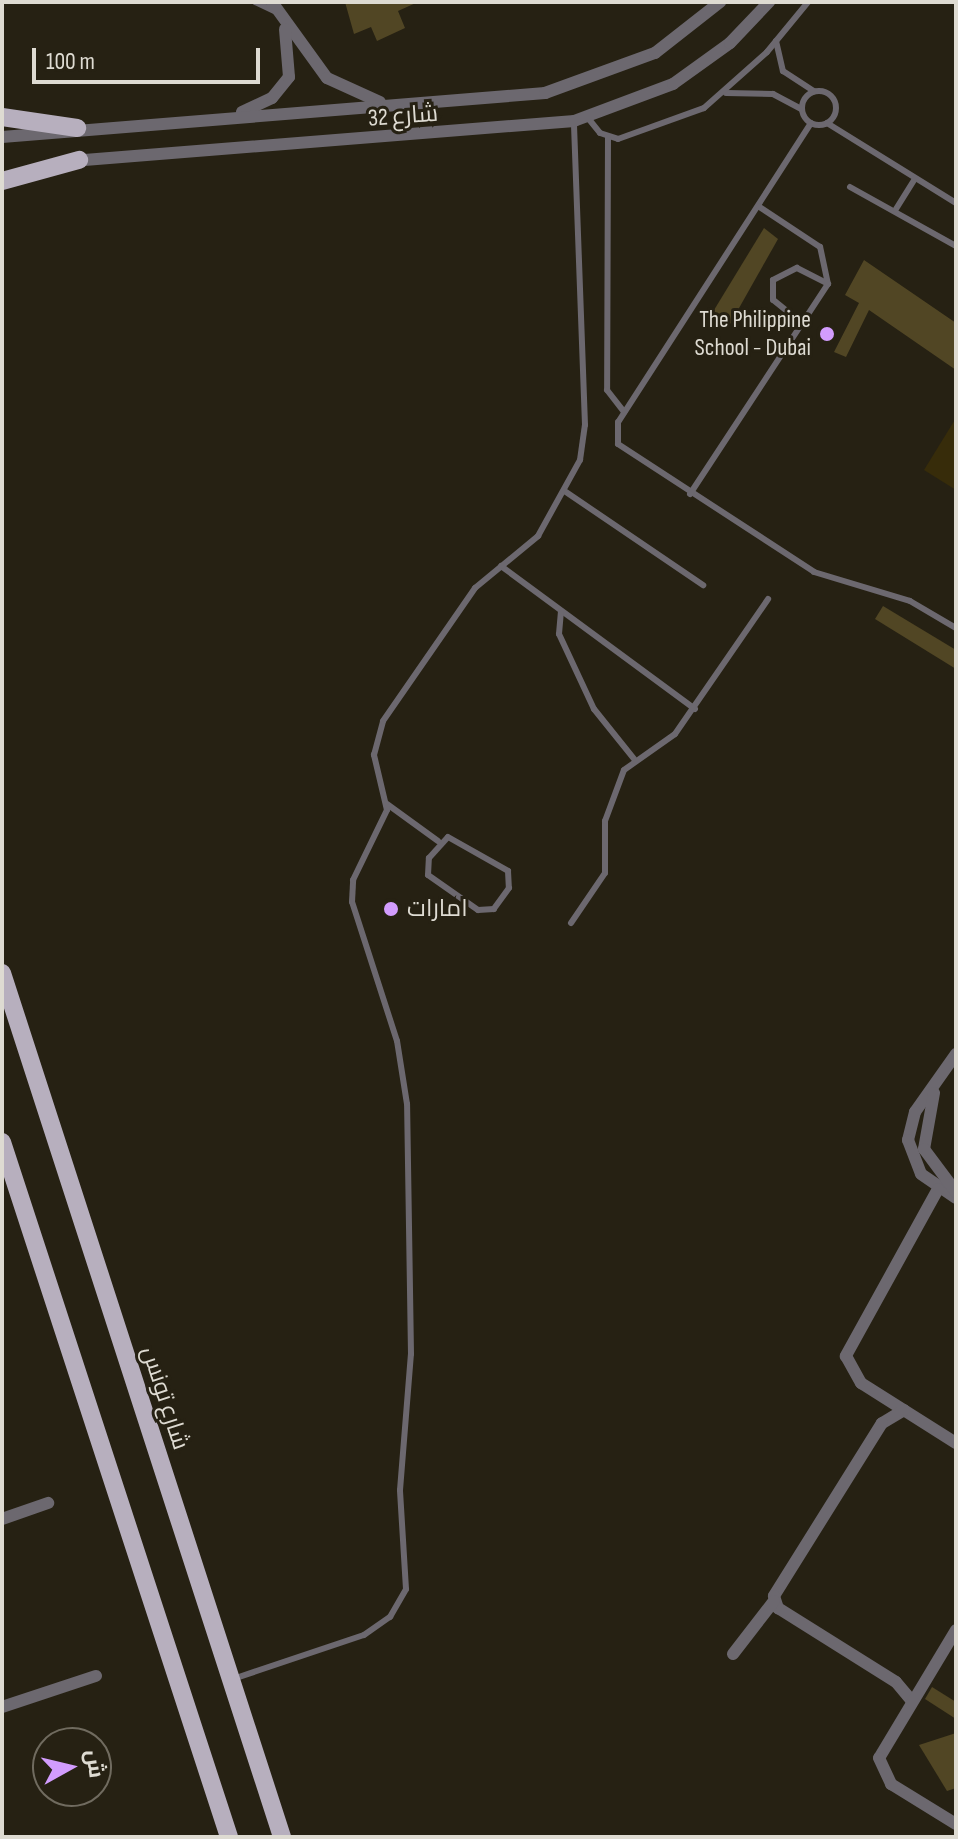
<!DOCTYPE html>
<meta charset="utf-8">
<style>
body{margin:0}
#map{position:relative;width:958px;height:1839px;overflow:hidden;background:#262113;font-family:"Sofia Sans Condensed",Cairo,sans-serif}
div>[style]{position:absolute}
.green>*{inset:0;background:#372c0a}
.building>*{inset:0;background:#514624}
.lane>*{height:6px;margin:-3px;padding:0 3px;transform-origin:3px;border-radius:3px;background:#6c686f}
.lane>.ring{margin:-3px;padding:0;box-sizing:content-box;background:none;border:6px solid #6c686f;border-radius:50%}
.street>*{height:12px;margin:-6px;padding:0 6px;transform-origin:6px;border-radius:6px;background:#6c686f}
.primary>*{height:18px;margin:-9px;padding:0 9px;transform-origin:9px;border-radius:9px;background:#b7afbe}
.dots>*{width:22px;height:22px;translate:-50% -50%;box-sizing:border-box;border:4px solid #262113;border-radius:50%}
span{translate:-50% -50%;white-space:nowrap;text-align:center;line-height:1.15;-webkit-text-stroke:6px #262113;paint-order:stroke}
.street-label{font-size:24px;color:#dedbd2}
.poi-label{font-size:24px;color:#dedbd2}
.right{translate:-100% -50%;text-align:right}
.left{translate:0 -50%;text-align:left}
.frame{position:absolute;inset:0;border:4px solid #dedbd2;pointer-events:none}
.north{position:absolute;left:32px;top:1727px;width:80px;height:80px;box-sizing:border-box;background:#262113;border:2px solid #706b5f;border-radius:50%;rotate:82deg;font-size:22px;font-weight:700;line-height:32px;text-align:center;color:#dedbd2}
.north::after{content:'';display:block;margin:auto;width:28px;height:36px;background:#d29cfd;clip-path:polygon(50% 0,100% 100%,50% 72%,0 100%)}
.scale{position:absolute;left:32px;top:48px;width:228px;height:36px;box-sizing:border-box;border:4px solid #dedbd2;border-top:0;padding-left:10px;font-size:24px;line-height:28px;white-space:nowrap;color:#dedbd2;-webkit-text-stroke:6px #262113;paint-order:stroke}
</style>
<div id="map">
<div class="green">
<i style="clip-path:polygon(956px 418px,956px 490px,924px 470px)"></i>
</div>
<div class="building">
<i style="clip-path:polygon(345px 2px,418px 2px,398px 11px,405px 28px,377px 41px,371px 27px,354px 34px)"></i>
<i style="clip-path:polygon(764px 228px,778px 239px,730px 324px,711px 315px)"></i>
<i style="clip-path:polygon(864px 260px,956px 323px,956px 370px,869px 310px,846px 357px,834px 352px,859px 303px,845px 295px)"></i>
<i style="clip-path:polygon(883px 606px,956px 650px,956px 669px,875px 619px)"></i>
<i style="clip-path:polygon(932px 1687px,956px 1702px,956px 1719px,925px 1699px)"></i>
<i style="clip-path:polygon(956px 1733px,956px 1788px,947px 1791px,919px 1745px)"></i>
</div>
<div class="lane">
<i style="left:255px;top:2px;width:23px;rotate:25deg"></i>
<i style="left:776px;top:41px;width:31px;rotate:77deg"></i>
<i style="left:783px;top:71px;width:37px;rotate:33deg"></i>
<i class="ring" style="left:802px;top:91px;width:28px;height:28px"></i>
<i style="left:726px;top:93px;width:47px;rotate:1.2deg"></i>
<i style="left:773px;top:94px;width:32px;rotate:28deg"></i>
<i style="left:588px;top:118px;width:19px;rotate:51deg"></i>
<i style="left:600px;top:133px;width:19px;rotate:18deg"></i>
<i style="left:618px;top:139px;width:91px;rotate:-19.8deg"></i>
<i style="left:704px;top:108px;width:84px;rotate:-41.6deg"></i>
<i style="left:767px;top:52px;width:65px;rotate:-50.6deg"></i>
<i style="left:811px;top:123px;width:356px;rotate:122.8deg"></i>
<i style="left:618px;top:422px;width:22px;rotate:90deg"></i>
<i style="left:618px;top:444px;width:234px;rotate:33.1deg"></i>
<i style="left:814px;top:572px;width:100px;rotate:16.8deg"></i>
<i style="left:910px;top:601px;width:53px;rotate:30.4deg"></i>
<i style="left:827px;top:123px;width:152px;rotate:31.8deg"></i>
<i style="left:608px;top:137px;width:253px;rotate:90.2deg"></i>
<i style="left:607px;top:390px;width:28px;rotate:52deg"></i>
<i style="left:850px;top:187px;width:121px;rotate:29.1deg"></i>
<i style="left:896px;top:209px;width:36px;rotate:-58deg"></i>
<i style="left:803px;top:324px;width:38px;rotate:-141deg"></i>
<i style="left:773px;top:300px;width:20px;rotate:-90deg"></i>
<i style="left:773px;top:280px;width:27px;rotate:-27deg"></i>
<i style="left:797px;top:268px;width:35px;rotate:27deg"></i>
<i style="left:566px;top:492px;width:166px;rotate:34.2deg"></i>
<i style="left:690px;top:494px;width:251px;rotate:-56.7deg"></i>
<i style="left:828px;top:284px;width:38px;rotate:-102deg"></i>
<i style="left:820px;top:247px;width:74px;rotate:-146.5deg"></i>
<i style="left:501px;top:566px;width:241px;rotate:36.4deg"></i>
<i style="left:561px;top:611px;width:23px;rotate:95deg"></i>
<i style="left:559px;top:634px;width:83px;rotate:65deg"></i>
<i style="left:594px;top:709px;width:64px;rotate:51.3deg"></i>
<i style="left:387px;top:804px;width:63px;rotate:36deg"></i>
<i style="left:448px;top:837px;width:69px;rotate:29.5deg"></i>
<i style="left:508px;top:871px;width:17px;rotate:87deg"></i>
<i style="left:509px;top:888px;width:26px;rotate:126deg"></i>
<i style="left:494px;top:909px;width:16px;rotate:176deg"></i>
<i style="left:478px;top:910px;width:61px;rotate:-145deg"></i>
<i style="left:428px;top:875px;width:17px;rotate:-87deg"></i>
<i style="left:429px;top:858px;width:28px;rotate:-48deg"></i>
<i style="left:571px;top:923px;width:60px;rotate:-55.8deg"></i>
<i style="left:605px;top:873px;width:52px;rotate:-90deg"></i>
<i style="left:605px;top:821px;width:54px;rotate:-69.6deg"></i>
<i style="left:624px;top:770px;width:62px;rotate:-35.2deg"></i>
<i style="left:675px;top:734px;width:164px;rotate:-55.4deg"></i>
<i style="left:233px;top:1679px;width:138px;rotate:-18.6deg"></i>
<i style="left:364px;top:1635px;width:32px;rotate:-35deg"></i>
<i style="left:390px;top:1617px;width:32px;rotate:-60deg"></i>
<i style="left:406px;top:1589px;width:99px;rotate:-93.5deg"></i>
<i style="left:400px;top:1490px;width:136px;rotate:-85.4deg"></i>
<i style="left:411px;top:1354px;width:250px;rotate:-90.9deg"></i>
<i style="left:407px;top:1104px;width:64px;rotate:-99deg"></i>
<i style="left:397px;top:1041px;width:146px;rotate:-107.9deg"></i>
<i style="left:352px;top:902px;width:22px;rotate:-87deg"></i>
<i style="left:353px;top:880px;width:78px;rotate:-64.1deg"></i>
<i style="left:387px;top:810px;width:57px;rotate:-103.3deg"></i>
<i style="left:374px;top:755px;width:35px;rotate:-75deg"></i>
<i style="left:383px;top:721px;width:162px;rotate:-55.3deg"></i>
<i style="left:475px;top:588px;width:82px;rotate:-39.5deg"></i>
<i style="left:538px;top:536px;width:87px;rotate:-61.1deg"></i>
<i style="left:580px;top:460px;width:35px;rotate:-82deg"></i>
<i style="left:585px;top:425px;width:304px;rotate:-92.1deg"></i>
</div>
<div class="street">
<i style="left:272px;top:2px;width:94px;rotate:54.1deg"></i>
<i style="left:327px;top:78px;width:58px;rotate:24.4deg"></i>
<i style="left:242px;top:112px;width:33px;rotate:-25deg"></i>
<i style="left:272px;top:98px;width:27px;rotate:-51deg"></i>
<i style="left:289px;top:77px;width:48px;rotate:-94.8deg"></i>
<i style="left:2px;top:137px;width:545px;rotate:-4.63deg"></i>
<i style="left:545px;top:93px;width:117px;rotate:-20deg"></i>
<i style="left:655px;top:53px;width:83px;rotate:-38.1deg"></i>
<i style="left:72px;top:161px;width:504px;rotate:-4.56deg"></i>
<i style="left:574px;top:121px;width:106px;rotate:-20.5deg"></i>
<i style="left:673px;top:84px;width:70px;rotate:-35.7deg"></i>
<i style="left:730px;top:43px;width:57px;rotate:-46.4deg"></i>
<i style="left:956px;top:1054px;width:71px;rotate:125.3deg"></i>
<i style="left:915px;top:1112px;width:29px;rotate:104deg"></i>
<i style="left:908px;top:1140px;width:36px;rotate:69deg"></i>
<i style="left:921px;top:1174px;width:42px;rotate:34.4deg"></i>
<i style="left:934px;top:1093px;width:57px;rotate:100.1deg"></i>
<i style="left:924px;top:1149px;width:54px;rotate:53.3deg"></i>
<i style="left:938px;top:1189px;width:191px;rotate:118.9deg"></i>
<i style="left:846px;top:1356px;width:31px;rotate:61deg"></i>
<i style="left:861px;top:1383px;width:112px;rotate:32.3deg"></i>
<i style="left:904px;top:1410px;width:26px;rotate:149deg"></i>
<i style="left:882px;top:1423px;width:204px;rotate:122deg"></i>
<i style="left:774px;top:1596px;width:13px;rotate:72deg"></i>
<i style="left:778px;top:1608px;width:139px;rotate:32.1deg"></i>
<i style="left:896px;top:1682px;width:23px;rotate:50deg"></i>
<i style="left:2px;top:1519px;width:49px;rotate:-19.2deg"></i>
<i style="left:956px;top:1630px;width:149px;rotate:121deg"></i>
<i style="left:879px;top:1758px;width:29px;rotate:65deg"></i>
<i style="left:891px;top:1784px;width:76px;rotate:31.6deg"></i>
<i style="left:733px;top:1654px;width:67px;rotate:-52.3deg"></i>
<i style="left:2px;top:1707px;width:99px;rotate:-18.3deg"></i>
</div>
<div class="primary">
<i style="left:2px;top:117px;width:76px;rotate:8.3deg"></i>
<i style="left:2px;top:181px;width:80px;rotate:-15.3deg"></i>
<i style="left:2px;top:973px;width:908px;rotate:72.04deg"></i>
<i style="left:2px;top:1142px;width:731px;rotate:71.91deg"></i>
</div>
<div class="dots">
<i style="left:827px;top:334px;background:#d29cfd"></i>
<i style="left:391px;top:909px;background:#d29cfd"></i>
</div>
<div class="street-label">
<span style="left:403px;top:116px;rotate:-4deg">شارع 32</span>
<span style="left:165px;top:1398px;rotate:72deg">شارع تونس</span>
</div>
<div class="poi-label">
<span class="right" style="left:811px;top:334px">The Philippine<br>School - Dubai</span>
<span class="left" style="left:407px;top:909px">امارات</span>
</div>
<div class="frame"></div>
<div class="north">ش</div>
<div class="scale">100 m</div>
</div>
